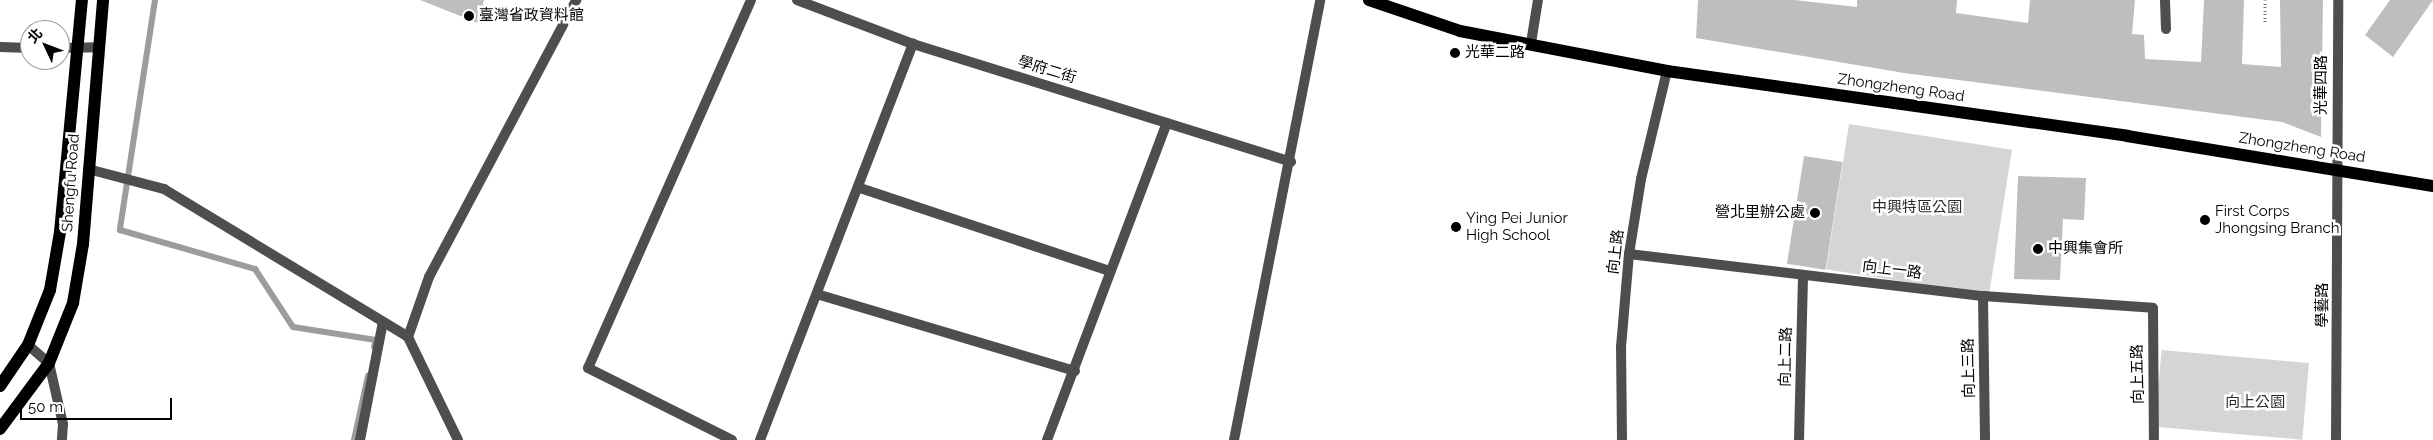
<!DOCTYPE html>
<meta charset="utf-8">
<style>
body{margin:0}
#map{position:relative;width:2433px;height:440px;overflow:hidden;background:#fff;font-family:Raleway,"Noto Sans TC",sans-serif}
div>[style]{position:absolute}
.green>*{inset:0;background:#d5d5d5;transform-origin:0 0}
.stream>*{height:6px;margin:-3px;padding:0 3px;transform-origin:3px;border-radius:3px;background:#9c9c9c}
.building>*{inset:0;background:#bebebe;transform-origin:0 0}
.path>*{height:3px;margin-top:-1.5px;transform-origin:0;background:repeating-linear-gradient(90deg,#707070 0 1px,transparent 0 3.5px)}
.lane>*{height:10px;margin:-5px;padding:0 5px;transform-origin:5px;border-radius:5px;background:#4e4e4e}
.street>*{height:10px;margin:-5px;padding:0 5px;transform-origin:5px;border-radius:5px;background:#4e4e4e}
.primary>*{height:12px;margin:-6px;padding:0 6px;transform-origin:6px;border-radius:6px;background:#000}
.dots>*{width:14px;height:14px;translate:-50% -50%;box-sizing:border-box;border:2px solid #fff;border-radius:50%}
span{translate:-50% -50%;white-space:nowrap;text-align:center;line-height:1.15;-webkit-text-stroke:5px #fff;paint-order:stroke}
.poi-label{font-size:15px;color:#000}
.left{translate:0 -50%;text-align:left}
.right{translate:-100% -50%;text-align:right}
.street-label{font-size:15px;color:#000}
.park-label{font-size:15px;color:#2c2c2c}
.north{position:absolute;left:20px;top:20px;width:50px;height:50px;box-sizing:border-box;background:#fff;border:1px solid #999;border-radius:50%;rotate:313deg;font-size:14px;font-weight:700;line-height:20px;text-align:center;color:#000}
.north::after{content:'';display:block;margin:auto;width:18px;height:22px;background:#000;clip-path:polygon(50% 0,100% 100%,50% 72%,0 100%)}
.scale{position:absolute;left:20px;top:398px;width:152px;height:22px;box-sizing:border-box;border:2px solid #000;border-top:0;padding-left:6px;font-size:15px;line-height:18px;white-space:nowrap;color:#000;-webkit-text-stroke:4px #fff;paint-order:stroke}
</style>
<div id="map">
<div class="green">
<i style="left:1849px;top:124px;width:165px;height:147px;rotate:9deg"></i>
<i style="left:2309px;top:363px;width:77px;height:148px;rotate:95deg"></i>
</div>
<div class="stream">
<i style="left:155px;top:0;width:233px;rotate:98.7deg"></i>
<i style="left:120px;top:230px;width:141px;rotate:16.1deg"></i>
<i style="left:255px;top:269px;width:69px;rotate:56.8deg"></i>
<i style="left:293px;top:327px;width:84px;rotate:8.9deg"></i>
<i style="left:376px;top:340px;width:7px;rotate:106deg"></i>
<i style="left:354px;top:440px;width:66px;rotate:-77.7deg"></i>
</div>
<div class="building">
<i style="clip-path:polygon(420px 0,484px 0,478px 23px)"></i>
<i style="clip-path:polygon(1698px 0,1795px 0,1857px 7px,1857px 0,1957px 0,1956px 13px,2028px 23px,2030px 0,2135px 0,2132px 34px,2144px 35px,2145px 59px,2201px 62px,2204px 0,2244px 0,2242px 64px,2281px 67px,2280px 0,2323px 0,2321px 137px,2282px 122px,1904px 73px,1696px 38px)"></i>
<i style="clip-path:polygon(2390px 0,2433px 0,2393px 57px,2365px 35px)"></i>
<i style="left:1804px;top:156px;width:39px;height:109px;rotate:9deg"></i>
<i style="clip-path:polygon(2018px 176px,2086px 178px,2084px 220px,2063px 219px,2060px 280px,2014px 279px)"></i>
</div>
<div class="path">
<i style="left:2265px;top:0;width:24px;rotate:90deg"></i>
</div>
<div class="lane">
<i style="left:2165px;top:0;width:29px;rotate:88deg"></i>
<i style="left:0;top:47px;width:30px;rotate:2deg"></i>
<i style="left:60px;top:48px;width:39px;rotate:-1deg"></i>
<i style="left:360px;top:440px;width:120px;rotate:-79deg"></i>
</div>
<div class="street">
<i style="left:797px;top:0;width:124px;rotate:20.8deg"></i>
<i style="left:913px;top:44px;width:396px;rotate:17.3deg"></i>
<i style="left:1531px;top:43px;width:44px;rotate:-80.8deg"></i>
<i style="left:88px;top:169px;width:79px;rotate:14.7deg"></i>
<i style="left:164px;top:189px;width:285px;rotate:31.2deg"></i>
<i style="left:860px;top:188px;width:263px;rotate:18.4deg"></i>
<i style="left:1629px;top:254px;width:356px;rotate:6.8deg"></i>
<i style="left:1983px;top:296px;width:170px;rotate:4deg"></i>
<i style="left:2153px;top:308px;width:132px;rotate:89.6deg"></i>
<i style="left:820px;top:295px;width:266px;rotate:16.6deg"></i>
<i style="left:1983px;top:296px;width:144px;rotate:89.2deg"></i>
<i style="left:28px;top:345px;width:28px;rotate:41deg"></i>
<i style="left:49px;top:363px;width:63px;rotate:77.1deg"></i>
<i style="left:63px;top:424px;width:16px;rotate:94deg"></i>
<i style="left:458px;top:440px;width:114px;rotate:-115.9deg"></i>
<i style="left:408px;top:337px;width:64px;rotate:-70.7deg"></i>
<i style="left:429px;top:277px;width:314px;rotate:-62deg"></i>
<i style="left:732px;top:440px;width:161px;rotate:-153.4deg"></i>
<i style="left:588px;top:368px;width:402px;rotate:-66.1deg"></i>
<i style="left:760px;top:440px;width:425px;rotate:-68.9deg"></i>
<i style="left:1047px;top:440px;width:339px;rotate:-69.3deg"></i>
<i style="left:1234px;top:440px;width:448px;rotate:-78.9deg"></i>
<i style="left:1622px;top:440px;width:93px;rotate:-90.6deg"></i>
<i style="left:1621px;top:347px;width:93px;rotate:-85.1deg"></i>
<i style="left:1629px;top:254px;width:76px;rotate:-80.9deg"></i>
<i style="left:1641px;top:179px;width:111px;rotate:-76.5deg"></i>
<i style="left:1799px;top:440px;width:165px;rotate:-88.6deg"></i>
<i style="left:2336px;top:440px;width:440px;rotate:-89.7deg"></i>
</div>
<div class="primary">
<i style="left:1369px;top:0;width:96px;rotate:18.8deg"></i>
<i style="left:1460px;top:31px;width:211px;rotate:10.9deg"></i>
<i style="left:1667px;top:71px;width:465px;rotate:8deg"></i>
<i style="left:2127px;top:136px;width:310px;rotate:9.3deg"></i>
<i style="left:0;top:386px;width:50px;rotate:-55.7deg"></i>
<i style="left:28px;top:345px;width:59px;rotate:-68.2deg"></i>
<i style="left:50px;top:290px;width:59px;rotate:-80.2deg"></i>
<i style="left:60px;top:232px;width:233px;rotate:-84.6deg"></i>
<i style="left:0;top:429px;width:82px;rotate:-53.4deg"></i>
<i style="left:49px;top:363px;width:65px;rotate:-68.2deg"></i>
<i style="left:73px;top:303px;width:60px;rotate:-80.4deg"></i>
<i style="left:83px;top:244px;width:245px;rotate:-85.3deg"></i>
</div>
<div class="dots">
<i style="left:469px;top:16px;background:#000"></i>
<i style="left:1455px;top:53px;background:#000"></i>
<i style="left:1815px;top:213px;background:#000"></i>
<i style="left:2205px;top:220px;background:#000"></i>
<i style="left:1456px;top:227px;background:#000"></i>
<i style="left:2038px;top:249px;background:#000"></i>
</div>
<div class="poi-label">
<span class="left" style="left:479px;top:16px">臺灣省政資料館</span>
<span class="left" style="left:1465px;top:53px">光華二路</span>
<span class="left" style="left:2215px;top:220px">First Corps<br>Jhongsing Branch</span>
<span class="right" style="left:1805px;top:213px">營北里辦公處</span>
<span class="left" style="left:1466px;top:227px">Ying Pei Junior<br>High School</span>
<span class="left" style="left:2048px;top:249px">中興集會所</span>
</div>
<div class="street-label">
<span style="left:1047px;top:70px;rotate:17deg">學府二街</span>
<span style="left:2322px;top:85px;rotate:-90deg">光華四路</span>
<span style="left:1901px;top:88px;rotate:8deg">Zhongzheng Road</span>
<span style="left:2302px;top:148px;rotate:9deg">Zhongzheng Road</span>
<span style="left:71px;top:183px;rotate:-86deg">Shengfu Road</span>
<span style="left:1616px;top:252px;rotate:-83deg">向上路</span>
<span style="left:1892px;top:270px;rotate:7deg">向上一路</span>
<span style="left:2323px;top:305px;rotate:-90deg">學藝路</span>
<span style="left:1786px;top:357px;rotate:-89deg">向上二路</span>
<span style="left:1969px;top:368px;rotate:-91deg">向上三路</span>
<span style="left:2138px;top:374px;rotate:-91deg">向上五路</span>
</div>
<div class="park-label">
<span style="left:1917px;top:208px">中興特區公園</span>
<span style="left:2255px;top:403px">向上公園</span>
</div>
<div class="north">北</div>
<div class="scale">50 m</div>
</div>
